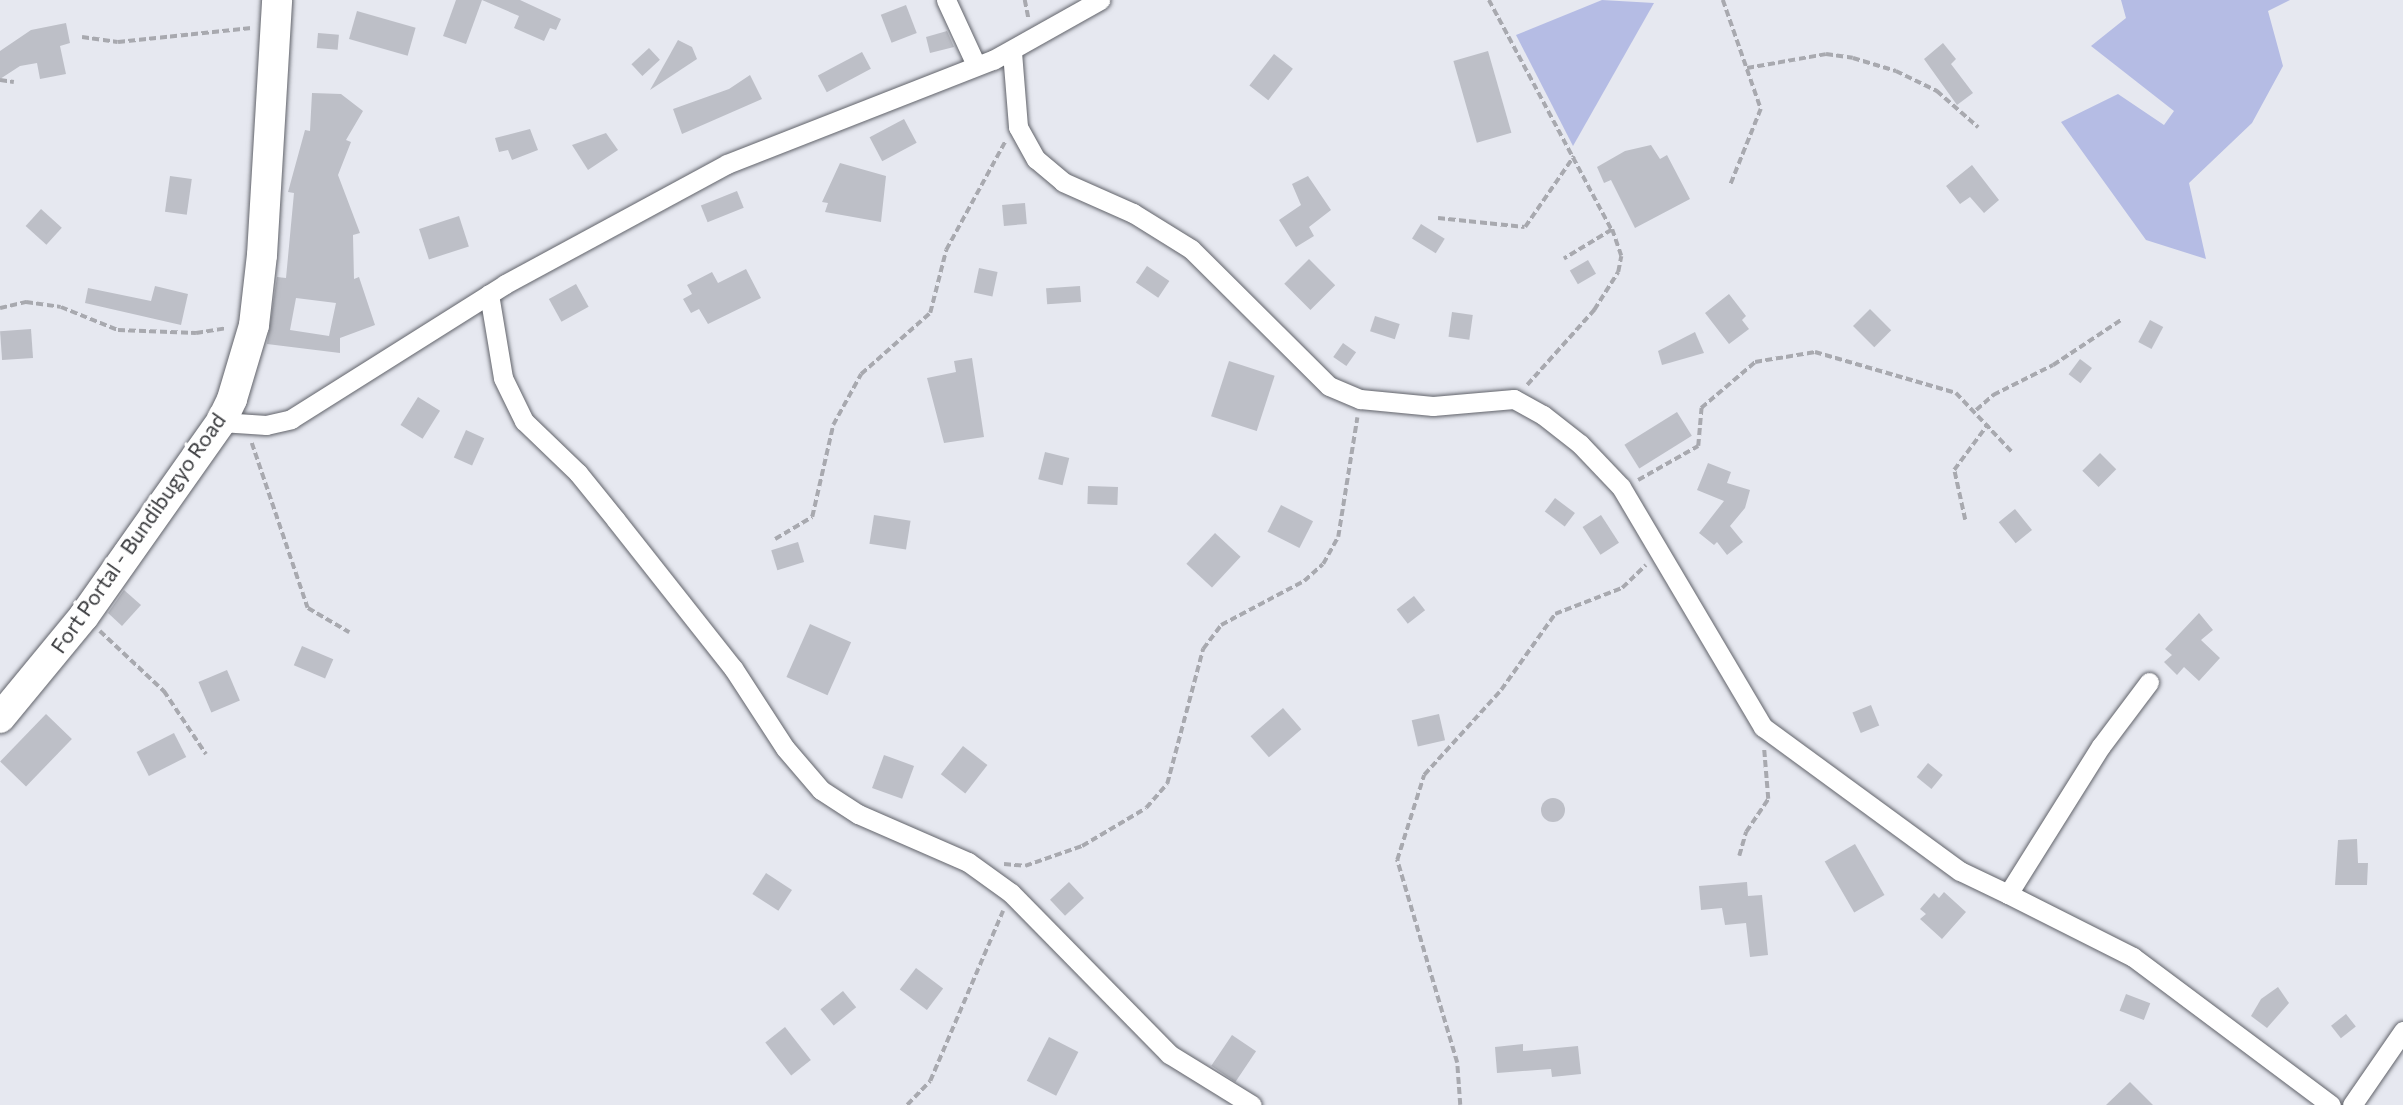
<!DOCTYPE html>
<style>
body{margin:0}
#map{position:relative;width:2403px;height:1105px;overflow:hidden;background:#e6e8f0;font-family:Commissioner,sans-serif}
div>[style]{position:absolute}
.green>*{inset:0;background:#b5bce4}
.building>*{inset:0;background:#bdbfc7;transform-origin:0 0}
.round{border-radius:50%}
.path>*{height:3.5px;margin-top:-1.75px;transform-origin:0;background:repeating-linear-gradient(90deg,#a8a9af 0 7px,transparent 0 10.5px)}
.roads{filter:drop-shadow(0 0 2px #61636a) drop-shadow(0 0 2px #61636a)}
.street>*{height:19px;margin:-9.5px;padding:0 9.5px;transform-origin:9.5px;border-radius:9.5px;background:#fff}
.primary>*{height:30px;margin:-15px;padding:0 15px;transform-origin:15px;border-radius:15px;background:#fff}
span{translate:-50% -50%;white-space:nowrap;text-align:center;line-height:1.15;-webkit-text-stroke:7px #fff;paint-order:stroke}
.street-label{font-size:21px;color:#37383b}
</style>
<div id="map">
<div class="green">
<i style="clip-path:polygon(1602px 0,1654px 3px,1573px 146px,1516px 35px)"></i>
<i style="clip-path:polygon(2121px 0,2290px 0,2268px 11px,2283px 66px,2252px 123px,2189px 183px,2206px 259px,2146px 240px,2061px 122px,2118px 94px,2164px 125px,2174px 111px,2091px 46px,2126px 18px)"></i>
</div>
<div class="building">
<i style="clip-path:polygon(456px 0,482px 0,466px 44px,443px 36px)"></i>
<i style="clip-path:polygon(482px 0,520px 0,561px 19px,556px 30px,550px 28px,544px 41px,514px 28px,519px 16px)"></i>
<i style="left:906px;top:5px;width:30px;height:27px;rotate:69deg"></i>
<i style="left:357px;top:11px;width:61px;height:29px;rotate:16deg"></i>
<i style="clip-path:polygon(66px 23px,70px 43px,60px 46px,66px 74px,40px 79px,37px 63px,20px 66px,0 79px,0 51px,31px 30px)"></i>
<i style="clip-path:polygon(947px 31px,954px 47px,930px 53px,926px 37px)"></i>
<i style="left:318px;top:33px;width:21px;height:15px;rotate:5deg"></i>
<i style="clip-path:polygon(678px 40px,692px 47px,697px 59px,650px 90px)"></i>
<i style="clip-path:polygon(1943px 43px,1956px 59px,1951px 64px,1973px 93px,1957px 105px,1924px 59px)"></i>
<i style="left:649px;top:48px;width:16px;height:24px;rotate:47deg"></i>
<i style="left:1488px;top:51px;width:85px;height:36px;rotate:74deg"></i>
<i style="left:862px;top:52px;width:19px;height:50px;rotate:62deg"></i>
<i style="left:1274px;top:54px;width:24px;height:40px;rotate:38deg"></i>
<i style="clip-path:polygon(750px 75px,762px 99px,682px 134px,673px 109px,729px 89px)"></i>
<i style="clip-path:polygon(evenodd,312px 93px,341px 94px,363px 111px,346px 140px,351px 142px,338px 175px,360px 233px,353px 235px,354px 279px,359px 277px,375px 325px,340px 338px,340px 353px,267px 344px,277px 277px,286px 278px,294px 193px,288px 192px,305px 130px,310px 131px,312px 93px,296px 298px,336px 303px,329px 336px,290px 330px,296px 298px)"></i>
<i style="left:904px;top:119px;width:27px;height:39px;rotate:62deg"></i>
<i style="clip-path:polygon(530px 129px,538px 150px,512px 160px,508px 150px,499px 152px,495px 138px)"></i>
<i style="clip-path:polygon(606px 133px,618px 150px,588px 170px,572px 145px)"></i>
<i style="clip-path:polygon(1651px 145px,1660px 159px,1667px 155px,1690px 199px,1635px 228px,1611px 180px,1604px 183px,1597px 167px,1625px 151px)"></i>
<i style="clip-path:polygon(840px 163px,886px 176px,881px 222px,825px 212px,828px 203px,822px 202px)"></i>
<i style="clip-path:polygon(1972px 165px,1999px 200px,1984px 213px,1970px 197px,1960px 204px,1946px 186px)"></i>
<i style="left:170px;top:176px;width:22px;height:36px;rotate:8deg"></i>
<i style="clip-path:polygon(1308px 176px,1331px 210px,1309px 227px,1314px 236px,1296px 247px,1279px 220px,1301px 205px,1292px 184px)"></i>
<i style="left:737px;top:191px;width:18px;height:39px;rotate:68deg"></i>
<i style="left:1025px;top:203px;width:21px;height:23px;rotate:85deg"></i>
<i style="left:41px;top:209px;width:28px;height:23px;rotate:42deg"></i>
<i style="left:459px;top:216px;width:32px;height:42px;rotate:72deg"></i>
<i style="left:1421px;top:224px;width:28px;height:17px;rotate:32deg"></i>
<i style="left:1309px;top:259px;width:37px;height:35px;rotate:45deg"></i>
<i style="left:1588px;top:260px;width:16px;height:21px;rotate:60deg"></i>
<i style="left:1147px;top:266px;width:27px;height:20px;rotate:34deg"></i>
<i style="left:979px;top:268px;width:19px;height:25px;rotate:12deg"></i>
<i style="clip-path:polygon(746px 269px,761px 298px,708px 324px,699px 309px,691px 313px,683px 299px,692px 294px,687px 285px,712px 272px,718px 283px)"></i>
<i style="left:576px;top:284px;width:26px;height:31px;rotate:61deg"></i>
<i style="clip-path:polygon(155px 286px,188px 294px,181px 325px,85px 303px,88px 288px,151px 301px)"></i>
<i style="left:1080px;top:286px;width:16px;height:34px;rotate:86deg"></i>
<i style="clip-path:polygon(1729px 294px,1746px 316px,1742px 320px,1749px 329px,1729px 344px,1705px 313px)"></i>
<i style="left:1870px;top:309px;width:30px;height:24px;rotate:45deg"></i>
<i style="left:1452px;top:312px;width:21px;height:25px;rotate:8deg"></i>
<i style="left:1375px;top:316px;width:26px;height:16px;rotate:18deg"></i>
<i style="left:2150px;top:320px;width:15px;height:25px;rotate:28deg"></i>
<i style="left:31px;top:329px;width:29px;height:31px;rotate:86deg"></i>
<i style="clip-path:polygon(1695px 332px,1704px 353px,1662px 365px,1658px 351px)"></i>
<i style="left:1343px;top:343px;width:16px;height:17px;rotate:35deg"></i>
<i style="clip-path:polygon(972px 358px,984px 437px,944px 443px,927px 378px,956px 372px,954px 361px)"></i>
<i style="left:2080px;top:359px;width:15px;height:19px;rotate:37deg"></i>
<i style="left:1229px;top:361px;width:48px;height:58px;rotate:18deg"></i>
<i style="left:418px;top:397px;width:26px;height:33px;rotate:32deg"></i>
<i style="left:1677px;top:412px;width:28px;height:62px;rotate:58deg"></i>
<i style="left:466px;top:430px;width:20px;height:30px;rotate:24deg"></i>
<i style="left:1045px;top:452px;width:25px;height:28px;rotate:14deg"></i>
<i style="left:2100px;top:453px;width:23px;height:25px;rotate:45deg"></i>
<i style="clip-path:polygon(1708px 463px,1731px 472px,1727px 483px,1750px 490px,1745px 508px,1730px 526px,1743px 542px,1727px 555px,1717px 542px,1714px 545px,1699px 533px,1724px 501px,1697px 490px)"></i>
<i style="left:1088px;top:486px;width:30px;height:18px;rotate:2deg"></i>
<i style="left:1555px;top:498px;width:25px;height:17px;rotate:37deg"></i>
<i style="left:1281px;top:505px;width:36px;height:30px;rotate:27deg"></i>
<i style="left:2015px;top:509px;width:27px;height:21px;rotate:51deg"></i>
<i style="left:874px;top:515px;width:37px;height:29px;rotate:9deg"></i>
<i style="left:1601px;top:515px;width:33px;height:22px;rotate:57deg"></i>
<i style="left:1215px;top:533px;width:35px;height:42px;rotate:43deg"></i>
<i style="left:798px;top:542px;width:21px;height:28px;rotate:73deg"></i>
<i style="clip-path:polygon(124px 590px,141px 605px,122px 626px,108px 613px)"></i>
<i style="left:1414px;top:596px;width:18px;height:22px;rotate:52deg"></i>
<i style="clip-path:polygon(2199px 613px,2213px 630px,2201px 640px,2220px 658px,2199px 681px,2184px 667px,2177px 675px,2164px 662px,2172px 655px,2165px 649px)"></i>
<i style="left:810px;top:624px;width:45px;height:58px;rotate:24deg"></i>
<i style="left:302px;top:646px;width:34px;height:21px;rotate:23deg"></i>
<i style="left:227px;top:670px;width:33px;height:31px;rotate:67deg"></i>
<i style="left:1871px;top:705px;width:22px;height:20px;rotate:68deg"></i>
<i style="left:1283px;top:708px;width:28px;height:43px;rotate:49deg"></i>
<i style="left:46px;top:714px;width:36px;height:66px;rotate:44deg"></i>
<i style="left:1439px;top:714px;width:27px;height:28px;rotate:77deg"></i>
<i style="left:174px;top:733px;width:27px;height:42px;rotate:63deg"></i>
<i style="left:963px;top:746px;width:31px;height:36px;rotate:38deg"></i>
<i style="left:884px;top:755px;width:32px;height:35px;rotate:20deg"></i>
<i style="left:1928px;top:763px;width:19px;height:18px;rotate:39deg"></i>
<i class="round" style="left:1541px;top:798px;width:24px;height:24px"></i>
<i style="clip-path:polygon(2357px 839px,2358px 863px,2368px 863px,2367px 885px,2335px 885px,2338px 840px)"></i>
<i style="left:1855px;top:844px;width:59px;height:35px;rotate:60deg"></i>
<i style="left:766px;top:873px;width:31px;height:25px;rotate:33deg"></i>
<i style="left:1069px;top:882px;width:22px;height:26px;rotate:47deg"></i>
<i style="clip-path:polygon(1747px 882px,1748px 896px,1762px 895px,1768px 955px,1750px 957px,1746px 923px,1725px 925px,1722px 908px,1701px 910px,1699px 886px)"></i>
<i style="clip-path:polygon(1944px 892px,1966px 912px,1942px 939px,1920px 919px,1926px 914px,1920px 909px,1934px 893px,1939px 898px)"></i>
<i style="left:916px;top:968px;width:34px;height:27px;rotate:37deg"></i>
<i style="clip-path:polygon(2278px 987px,2289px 1003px,2267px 1028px,2251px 1016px,2261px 999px)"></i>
<i style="left:843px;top:991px;width:21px;height:29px;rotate:51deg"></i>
<i style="left:2126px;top:994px;width:26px;height:18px;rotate:21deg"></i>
<i style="left:2346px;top:1014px;width:16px;height:19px;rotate:52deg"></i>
<i style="left:785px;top:1027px;width:42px;height:25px;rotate:52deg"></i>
<i style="left:1232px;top:1035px;width:29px;height:37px;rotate:34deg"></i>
<i style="left:1049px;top:1037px;width:33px;height:49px;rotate:27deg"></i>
<i style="clip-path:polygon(1523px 1044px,1523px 1051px,1578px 1046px,1581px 1074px,1552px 1077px,1551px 1069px,1497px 1073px,1495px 1047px)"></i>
<i style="clip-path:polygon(2130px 1082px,2153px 1105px,2106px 1105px)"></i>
</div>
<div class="path">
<i style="left:1025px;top:0;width:20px;rotate:79deg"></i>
<i style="left:1489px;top:0;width:261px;rotate:61.9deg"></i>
<i style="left:1612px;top:230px;width:56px;rotate:148.9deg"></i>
<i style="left:1723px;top:0;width:115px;rotate:70.8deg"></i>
<i style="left:1761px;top:109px;width:83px;rotate:111.9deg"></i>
<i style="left:82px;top:37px;width:36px;rotate:8deg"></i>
<i style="left:118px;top:42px;width:134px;rotate:-6deg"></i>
<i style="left:1747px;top:68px;width:80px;rotate:-10deg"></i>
<i style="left:1826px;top:54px;width:27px;rotate:8deg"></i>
<i style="left:1853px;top:58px;width:45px;rotate:16.8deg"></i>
<i style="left:1896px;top:71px;width:46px;rotate:26deg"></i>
<i style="left:1937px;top:91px;width:55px;rotate:41.3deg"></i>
<i style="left:0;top:80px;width:14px;rotate:8deg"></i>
<i style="left:1438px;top:218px;width:87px;rotate:5.9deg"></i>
<i style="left:1525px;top:227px;width:86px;rotate:-55.4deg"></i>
<i style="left:0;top:308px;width:27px;rotate:-13deg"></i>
<i style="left:26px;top:302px;width:35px;rotate:8deg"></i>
<i style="left:61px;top:307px;width:61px;rotate:22deg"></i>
<i style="left:118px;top:330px;width:78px;rotate:2.2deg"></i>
<i style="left:196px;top:333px;width:31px;rotate:-9deg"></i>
<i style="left:1527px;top:385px;width:101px;rotate:-48.2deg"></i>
<i style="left:1594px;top:310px;width:45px;rotate:-57.7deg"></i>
<i style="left:1618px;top:272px;width:16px;rotate:-79deg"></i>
<i style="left:1621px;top:256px;width:28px;rotate:-109deg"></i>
<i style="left:1976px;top:410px;width:23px;rotate:-41deg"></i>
<i style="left:1993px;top:395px;width:67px;rotate:-26.6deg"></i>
<i style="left:2053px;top:365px;width:82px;rotate:-33.5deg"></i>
<i style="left:252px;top:443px;width:174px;rotate:71.3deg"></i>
<i style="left:308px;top:608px;width:48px;rotate:30.3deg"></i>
<i style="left:1638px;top:480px;width:69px;rotate:-29.5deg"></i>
<i style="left:1698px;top:446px;width:38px;rotate:-85deg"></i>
<i style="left:1701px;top:408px;width:71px;rotate:-40.4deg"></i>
<i style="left:1755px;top:362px;width:61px;rotate:-9.5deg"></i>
<i style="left:1815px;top:352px;width:147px;rotate:16.2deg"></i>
<i style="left:1956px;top:393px;width:81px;rotate:46.5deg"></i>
<i style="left:1965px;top:520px;width:51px;rotate:-102.4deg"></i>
<i style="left:1954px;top:470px;width:57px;rotate:-53.5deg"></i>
<i style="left:775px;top:539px;width:43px;rotate:-30.7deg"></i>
<i style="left:812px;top:517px;width:94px;rotate:-77.1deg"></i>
<i style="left:833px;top:425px;width:58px;rotate:-61.2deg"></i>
<i style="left:861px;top:374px;width:92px;rotate:-41.5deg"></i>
<i style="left:930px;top:313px;width:65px;rotate:-75.7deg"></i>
<i style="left:946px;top:250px;width:123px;rotate:-61.4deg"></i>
<i style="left:100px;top:631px;width:88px;rotate:43.2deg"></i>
<i style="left:164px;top:691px;width:76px;rotate:56.3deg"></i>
<i style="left:1739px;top:856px;width:25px;rotate:-74deg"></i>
<i style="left:1746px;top:832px;width:40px;rotate:-56deg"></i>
<i style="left:1768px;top:799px;width:49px;rotate:-94.7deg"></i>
<i style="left:1004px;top:864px;width:21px;rotate:5deg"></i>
<i style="left:1025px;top:866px;width:60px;rotate:-19.3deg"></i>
<i style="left:1082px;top:846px;width:74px;rotate:-30.7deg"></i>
<i style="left:1146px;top:808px;width:32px;rotate:-49deg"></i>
<i style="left:1167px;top:784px;width:140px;rotate:-75.1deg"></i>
<i style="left:1203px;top:649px;width:30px;rotate:-53deg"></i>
<i style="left:1221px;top:625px;width:94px;rotate:-27.9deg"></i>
<i style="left:1304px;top:581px;width:25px;rotate:-42deg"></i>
<i style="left:1323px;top:564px;width:31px;rotate:-61deg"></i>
<i style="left:1338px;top:537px;width:121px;rotate:-80.9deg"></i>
<i style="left:907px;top:1105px;width:33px;rotate:-46deg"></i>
<i style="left:930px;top:1081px;width:185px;rotate:-66.8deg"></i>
<i style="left:1460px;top:1105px;width:42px;rotate:-94.1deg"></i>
<i style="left:1457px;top:1063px;width:212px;rotate:-106.5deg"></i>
<i style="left:1397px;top:860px;width:89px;rotate:-72.4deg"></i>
<i style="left:1424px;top:775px;width:115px;rotate:-47.8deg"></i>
<i style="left:1501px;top:690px;width:93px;rotate:-54.6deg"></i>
<i style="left:1555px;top:614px;width:72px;rotate:-21.2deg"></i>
<i style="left:1622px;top:588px;width:33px;rotate:-44deg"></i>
</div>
<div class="roads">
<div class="street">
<i style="left:946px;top:0;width:72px;rotate:65.2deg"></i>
<i style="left:1012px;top:52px;width:75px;rotate:85.4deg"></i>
<i style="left:1018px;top:127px;width:37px;rotate:61deg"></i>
<i style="left:1036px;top:159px;width:35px;rotate:40deg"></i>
<i style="left:1063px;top:182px;width:77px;rotate:23.9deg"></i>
<i style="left:1133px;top:213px;width:68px;rotate:31.8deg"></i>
<i style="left:1191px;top:249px;width:194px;rotate:44.8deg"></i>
<i style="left:1329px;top:386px;width:34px;rotate:23deg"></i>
<i style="left:1360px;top:399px;width:73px;rotate:5.5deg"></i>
<i style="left:1433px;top:406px;width:81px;rotate:-4.9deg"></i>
<i style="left:1514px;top:399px;width:33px;rotate:29deg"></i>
<i style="left:1543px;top:415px;width:47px;rotate:38.1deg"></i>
<i style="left:1580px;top:444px;width:59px;rotate:46.4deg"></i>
<i style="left:1621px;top:487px;width:279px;rotate:59.4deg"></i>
<i style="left:1763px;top:727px;width:244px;rotate:36.2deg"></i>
<i style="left:1960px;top:871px;width:53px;rotate:25.6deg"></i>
<i style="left:2008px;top:894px;width:175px;rotate:-57.9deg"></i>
<i style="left:2101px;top:746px;width:80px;rotate:-53.1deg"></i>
<i style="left:489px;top:294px;width:85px;rotate:80.5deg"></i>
<i style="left:503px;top:378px;width:48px;rotate:64deg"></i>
<i style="left:524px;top:421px;width:75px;rotate:43.9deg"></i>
<i style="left:578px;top:473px;width:60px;rotate:51deg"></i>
<i style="left:616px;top:520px;width:189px;rotate:51.7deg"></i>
<i style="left:733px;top:668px;width:95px;rotate:57deg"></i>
<i style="left:785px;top:748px;width:55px;rotate:49.4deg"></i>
<i style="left:821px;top:790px;width:44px;rotate:33deg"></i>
<i style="left:858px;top:814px;width:120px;rotate:23.6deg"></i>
<i style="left:968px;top:862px;width:53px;rotate:35.8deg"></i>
<i style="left:1011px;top:893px;width:226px;rotate:45.5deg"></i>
<i style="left:1169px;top:1054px;width:97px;rotate:31.6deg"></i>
<i style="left:221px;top:422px;width:45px;rotate:3.8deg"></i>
<i style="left:266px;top:425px;width:26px;rotate:-13deg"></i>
<i style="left:291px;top:419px;width:253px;rotate:-32.2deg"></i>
<i style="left:505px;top:284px;width:252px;rotate:-28.4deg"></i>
<i style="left:727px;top:164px;width:286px;rotate:-21.4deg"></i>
<i style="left:993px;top:60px;width:123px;rotate:-29.3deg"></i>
<i style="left:2008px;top:894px;width:140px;rotate:26.7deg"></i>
<i style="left:2133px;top:957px;width:247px;rotate:36.8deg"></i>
<i style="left:2352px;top:1105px;width:90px;rotate:-55.4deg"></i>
</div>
<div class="primary">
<i style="left:0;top:718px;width:132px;rotate:-50.5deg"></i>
<i style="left:84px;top:616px;width:237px;rotate:-54.8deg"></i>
<i style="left:221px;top:422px;width:25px;rotate:-64deg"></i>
<i style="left:232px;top:399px;width:77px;rotate:-73.4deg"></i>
<i style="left:254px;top:325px;width:70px;rotate:-83.5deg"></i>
<i style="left:262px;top:255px;width:255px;rotate:-86.6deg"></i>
</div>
</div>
<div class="street-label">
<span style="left:138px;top:533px;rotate:-55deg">Fort Portal - Bundibugyo Road</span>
</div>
</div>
